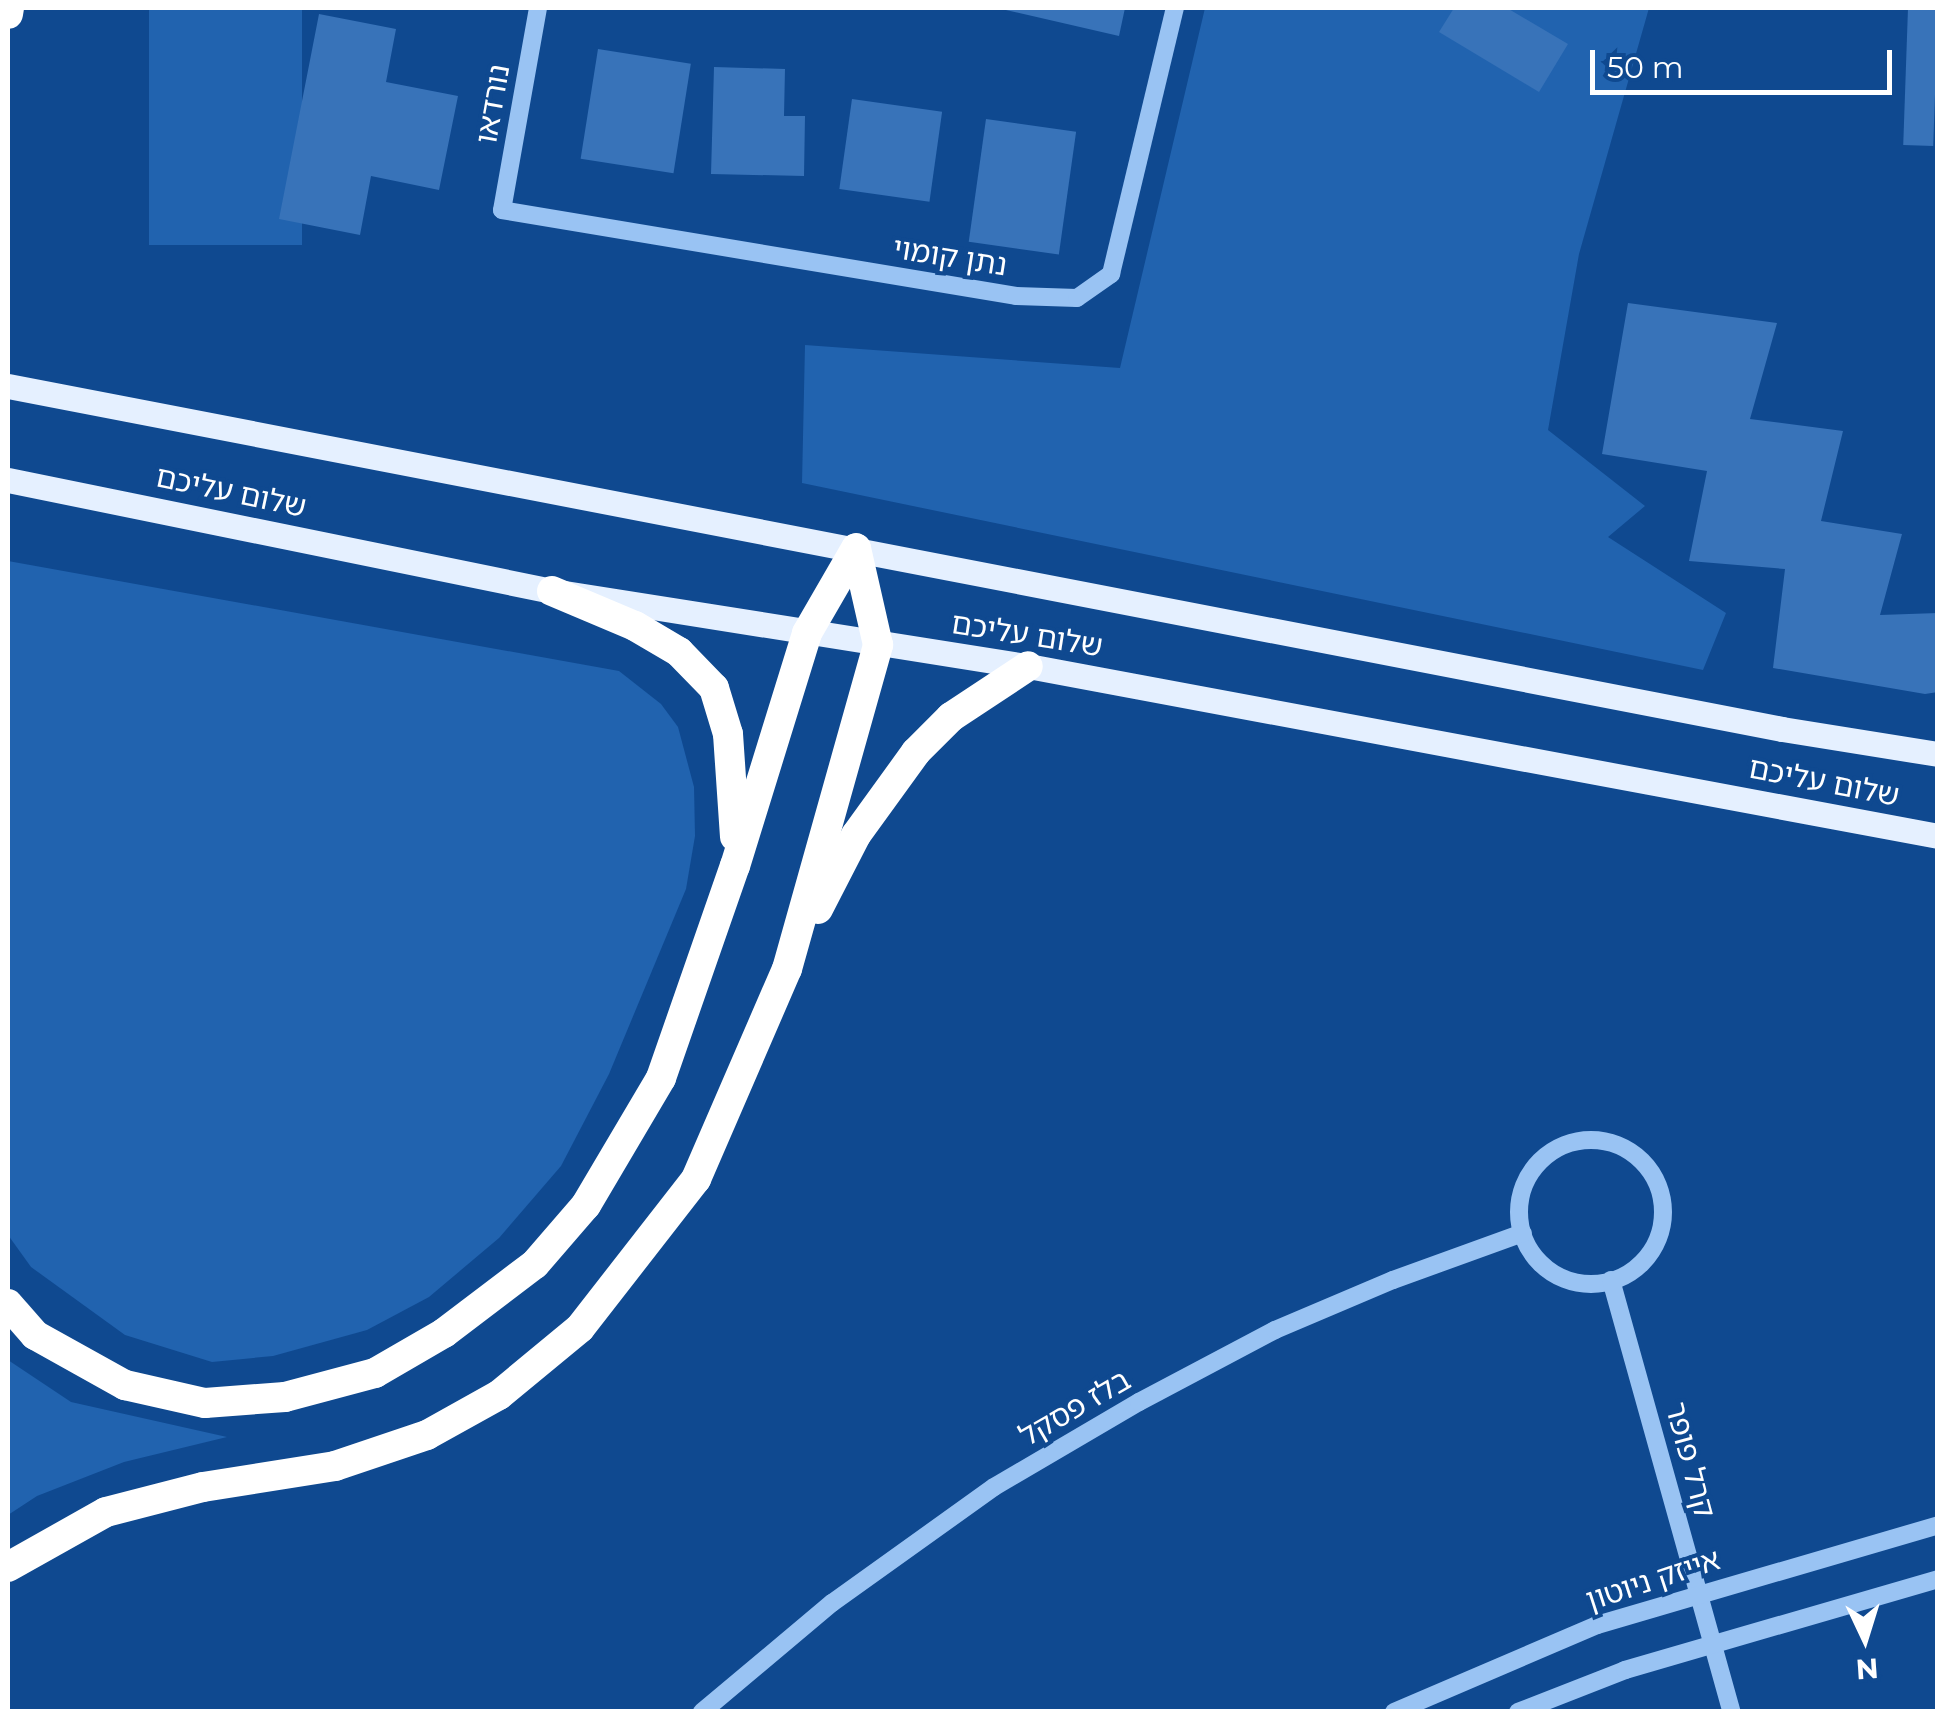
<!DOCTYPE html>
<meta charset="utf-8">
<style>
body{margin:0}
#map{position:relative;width:1945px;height:1719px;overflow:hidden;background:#0f4990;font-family:Montserrat,"Noto Sans Hebrew",sans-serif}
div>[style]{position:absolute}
.green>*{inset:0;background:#2163af;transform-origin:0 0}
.building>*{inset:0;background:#3873b9;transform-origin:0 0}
.minor>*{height:18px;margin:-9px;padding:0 9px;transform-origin:9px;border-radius:9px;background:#99c3f3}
.minor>.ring{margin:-9px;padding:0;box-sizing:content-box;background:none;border:18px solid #99c3f3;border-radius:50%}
.major>*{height:25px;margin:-12.5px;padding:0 12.5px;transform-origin:12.5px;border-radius:12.5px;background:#e5f0ff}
.highway>*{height:30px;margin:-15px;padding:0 15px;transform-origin:15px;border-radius:15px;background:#fff}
span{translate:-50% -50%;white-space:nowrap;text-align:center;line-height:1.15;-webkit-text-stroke:8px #0f4990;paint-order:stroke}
.street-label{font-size:30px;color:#fff}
.frame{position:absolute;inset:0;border:10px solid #fff;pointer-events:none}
.north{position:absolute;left:1815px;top:1589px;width:100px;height:100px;-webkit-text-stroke:8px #0f4990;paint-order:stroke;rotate:176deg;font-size:28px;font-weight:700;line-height:40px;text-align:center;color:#fff}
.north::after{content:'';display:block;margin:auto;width:35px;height:45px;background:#fff;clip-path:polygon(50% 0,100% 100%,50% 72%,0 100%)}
.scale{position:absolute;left:1590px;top:50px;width:302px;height:45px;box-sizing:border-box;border:5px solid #fff;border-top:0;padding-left:12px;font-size:30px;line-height:35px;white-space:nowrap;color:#fff;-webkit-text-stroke:8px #0f4990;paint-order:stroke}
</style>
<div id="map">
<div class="green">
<i style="left:149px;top:8px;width:153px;height:237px"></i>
<i style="clip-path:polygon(1205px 8px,1649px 8px,1579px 254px,1548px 430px,1645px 506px,1608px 537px,1726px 613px,1703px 670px,802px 483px,805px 345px,1120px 368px)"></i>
<i style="clip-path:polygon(8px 561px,619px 671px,661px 704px,678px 727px,694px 787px,695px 836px,686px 889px,609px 1074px,561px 1166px,499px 1238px,429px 1297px,367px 1330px,273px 1356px,212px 1362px,125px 1335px,31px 1267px,8px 1235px)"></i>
<i style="clip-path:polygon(8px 1360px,71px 1402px,227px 1437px,124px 1462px,37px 1496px,8px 1515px)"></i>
</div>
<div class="building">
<i style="clip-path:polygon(997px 8px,1125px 8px,1119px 36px)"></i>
<i style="clip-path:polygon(1454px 8px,1507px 8px,1568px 44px,1539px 92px,1439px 32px)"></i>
<i style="left:1908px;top:8px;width:30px;height:137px;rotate:2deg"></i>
<i style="clip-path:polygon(319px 14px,396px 29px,386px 82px,458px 96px,439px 190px,371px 176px,360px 235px,279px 219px)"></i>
<i style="left:598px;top:49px;width:94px;height:111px;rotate:9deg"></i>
<i style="clip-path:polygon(714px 67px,785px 69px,784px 116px,805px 116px,804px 176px,711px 174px)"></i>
<i style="left:852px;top:99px;width:91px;height:91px;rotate:8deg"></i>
<i style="left:986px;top:119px;width:91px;height:124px;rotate:8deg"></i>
<i style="clip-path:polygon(1628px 303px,1777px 323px,1750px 419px,1843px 431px,1821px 521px,1902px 534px,1880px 615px,1938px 613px,1938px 692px,1925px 694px,1773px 668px,1785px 569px,1689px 561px,1707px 471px,1602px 454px)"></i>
</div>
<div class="minor">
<i style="left:538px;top:8px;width:205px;rotate:100.1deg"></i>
<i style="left:502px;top:210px;width:521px;rotate:9.5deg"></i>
<i style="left:1016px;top:296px;width:61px;rotate:1.9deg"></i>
<i style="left:1077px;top:298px;width:42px;rotate:-35.2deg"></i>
<i style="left:1111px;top:274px;width:274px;rotate:-76.5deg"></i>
<i class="ring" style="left:1519px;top:1140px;width:126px;height:126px"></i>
<i style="left:1611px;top:1280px;width:449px;rotate:74.4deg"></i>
<i style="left:702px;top:1712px;width:170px;rotate:-40deg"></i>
<i style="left:832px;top:1603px;width:199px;rotate:-35.6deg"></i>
<i style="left:994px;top:1487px;width:168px;rotate:-30.4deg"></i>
<i style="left:1139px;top:1402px;width:154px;rotate:-27.9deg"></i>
<i style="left:1275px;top:1330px;width:128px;rotate:-23deg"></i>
<i style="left:1393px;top:1280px;width:138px;rotate:-19.9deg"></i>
<i style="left:1394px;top:1712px;width:221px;rotate:-23.2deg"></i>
<i style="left:1597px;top:1625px;width:355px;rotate:-16.3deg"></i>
<i style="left:1518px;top:1712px;width:115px;rotate:-21.4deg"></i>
<i style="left:1625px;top:1670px;width:326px;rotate:-16.2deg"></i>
</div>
<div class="major">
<i style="left:8px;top:386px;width:1807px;rotate:10.94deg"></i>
<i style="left:1782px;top:729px;width:158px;rotate:9.1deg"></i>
<i style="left:8px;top:480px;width:555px;rotate:11.53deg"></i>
<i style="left:552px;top:591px;width:482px;rotate:9deg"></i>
<i style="left:1028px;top:666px;width:926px;rotate:10.58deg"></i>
</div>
<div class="highway">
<i style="left:8px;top:14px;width:6px;rotate:-81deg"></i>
<i style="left:552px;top:591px;width:90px;rotate:22.9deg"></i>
<i style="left:635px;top:626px;width:51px;rotate:30.6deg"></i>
<i style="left:679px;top:652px;width:50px;rotate:45.8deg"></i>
<i style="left:714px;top:688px;width:48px;rotate:73.1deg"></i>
<i style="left:728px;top:734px;width:103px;rotate:86.1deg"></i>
<i style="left:818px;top:909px;width:83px;rotate:-62.8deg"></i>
<i style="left:856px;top:835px;width:102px;rotate:-54.1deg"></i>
<i style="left:916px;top:752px;width:49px;rotate:-45deg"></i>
<i style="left:951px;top:717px;width:92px;rotate:-33.5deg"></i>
<i style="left:8px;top:1304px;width:41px;rotate:48.9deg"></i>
<i style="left:35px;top:1335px;width:103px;rotate:29.1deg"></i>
<i style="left:125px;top:1385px;width:82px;rotate:12.7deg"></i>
<i style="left:205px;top:1403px;width:80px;rotate:-4.3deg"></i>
<i style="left:285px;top:1397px;width:93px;rotate:-14.9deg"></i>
<i style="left:375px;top:1373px;width:80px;rotate:-30.1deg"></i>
<i style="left:444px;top:1333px;width:114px;rotate:-37.2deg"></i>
<i style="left:535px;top:1264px;width:78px;rotate:-49.2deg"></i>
<i style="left:586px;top:1205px;width:147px;rotate:-59.4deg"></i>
<i style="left:661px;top:1078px;width:225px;rotate:-70.8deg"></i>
<i style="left:735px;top:866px;width:244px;rotate:-72.8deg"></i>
<i style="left:807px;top:633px;width:98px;rotate:-60deg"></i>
<i style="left:8px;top:1567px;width:112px;rotate:-29.3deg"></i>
<i style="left:106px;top:1512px;width:100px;rotate:-14.5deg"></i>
<i style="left:203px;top:1487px;width:134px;rotate:-9deg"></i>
<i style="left:335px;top:1466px;width:97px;rotate:-18.6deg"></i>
<i style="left:427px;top:1435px;width:82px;rotate:-29.1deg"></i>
<i style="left:499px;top:1395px;width:105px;rotate:-39.6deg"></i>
<i style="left:580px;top:1328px;width:189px;rotate:-52.1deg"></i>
<i style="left:696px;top:1179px;width:229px;rotate:-66.6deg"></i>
<i style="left:787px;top:969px;width:337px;rotate:-74.3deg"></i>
<i style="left:878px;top:645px;width:99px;rotate:-102.8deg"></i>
</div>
<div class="street-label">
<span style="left:493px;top:104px;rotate:-80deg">נורדאו</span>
<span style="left:950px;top:257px;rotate:9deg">נתן קומוי</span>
<span style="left:231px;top:492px;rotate:12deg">שלום עליכם</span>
<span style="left:1027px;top:635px;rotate:9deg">שלום עליכם</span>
<span style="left:1824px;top:782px;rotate:11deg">שלום עליכם</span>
<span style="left:1075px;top:1408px;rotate:-30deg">בלז פסקל</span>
<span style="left:1690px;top:1460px;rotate:75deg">קרל פופר</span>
<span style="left:1653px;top:1580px;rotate:-18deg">אייזק ניוטון</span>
</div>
<div class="frame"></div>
<div class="north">N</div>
<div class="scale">50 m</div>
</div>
